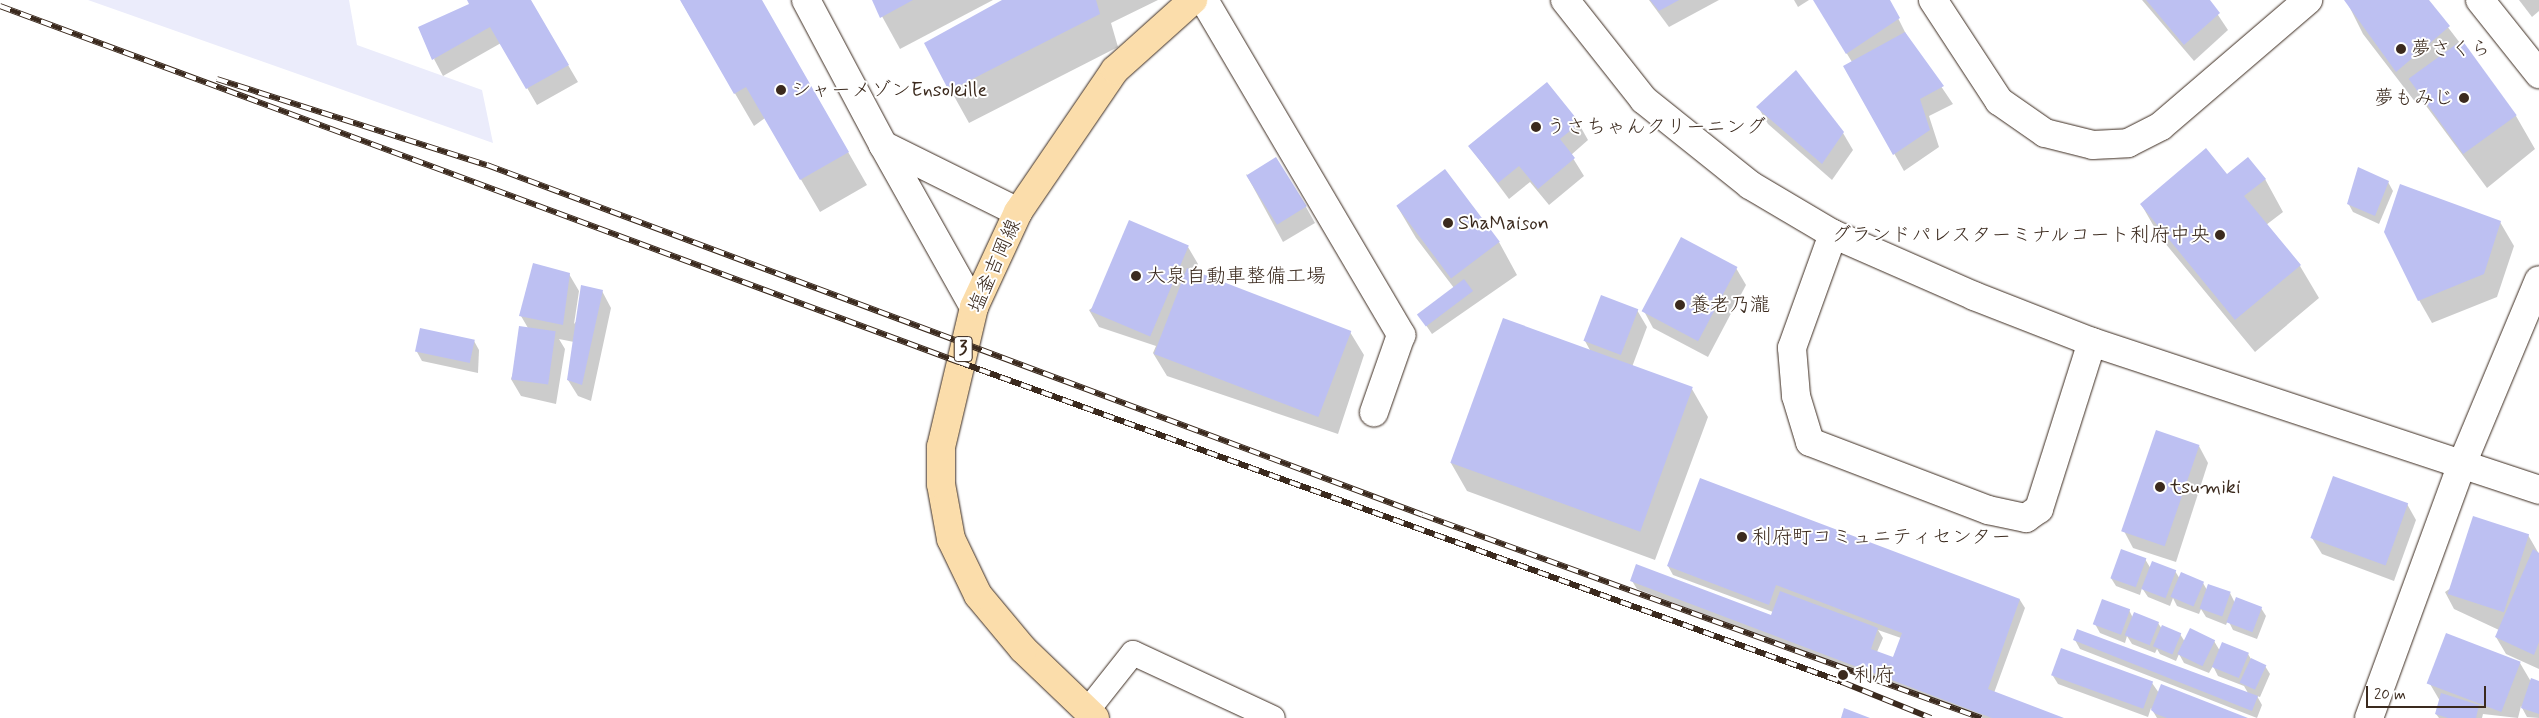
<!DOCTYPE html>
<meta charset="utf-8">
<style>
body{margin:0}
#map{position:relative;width:2539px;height:718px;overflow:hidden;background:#fff;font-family:Mynerve,"Klee One",sans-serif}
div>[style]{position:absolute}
.built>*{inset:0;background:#ebecfb}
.shadow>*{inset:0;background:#0003}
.building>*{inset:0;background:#bdc0f2;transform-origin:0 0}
.roads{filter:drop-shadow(0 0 1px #3b2a1e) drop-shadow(0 0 1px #3b2a1e)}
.lane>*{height:24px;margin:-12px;padding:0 12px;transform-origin:12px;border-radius:12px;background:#fff}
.street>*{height:28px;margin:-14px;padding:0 14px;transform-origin:14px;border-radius:14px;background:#fff}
.secondary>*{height:28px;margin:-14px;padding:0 14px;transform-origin:14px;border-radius:14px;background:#fff}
.primary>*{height:28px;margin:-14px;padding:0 14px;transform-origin:14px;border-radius:14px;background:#fbddab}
.rail>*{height:5.5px;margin-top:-2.75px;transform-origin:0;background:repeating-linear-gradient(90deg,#fff 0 11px,#3b2a1e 0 22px);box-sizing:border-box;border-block:1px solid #3b2a1e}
.dots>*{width:14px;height:14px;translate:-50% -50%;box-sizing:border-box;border:2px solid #fff;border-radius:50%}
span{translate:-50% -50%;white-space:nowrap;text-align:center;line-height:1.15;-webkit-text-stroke:4px #fff;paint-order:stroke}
.shield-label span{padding:1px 4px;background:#fff;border:1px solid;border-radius:4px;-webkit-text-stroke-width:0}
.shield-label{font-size:19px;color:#3b2a1e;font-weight:700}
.poi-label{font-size:20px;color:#3b2a1e}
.left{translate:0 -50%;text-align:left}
.right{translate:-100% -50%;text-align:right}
.street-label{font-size:20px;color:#3b2a1e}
.scale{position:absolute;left:2366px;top:686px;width:120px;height:22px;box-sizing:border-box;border:2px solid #3b2a1e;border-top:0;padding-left:6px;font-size:15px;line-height:18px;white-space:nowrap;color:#3b2a1e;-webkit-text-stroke:4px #fff;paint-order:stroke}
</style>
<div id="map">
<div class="built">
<i style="clip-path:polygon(88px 0,349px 0,357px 45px,482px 90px,493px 143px)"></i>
</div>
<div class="shadow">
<i style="clip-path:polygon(469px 0,530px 0,578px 82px,537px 105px,501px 43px,443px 76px,434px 59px,471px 4px)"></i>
<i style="clip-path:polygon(761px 0,867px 185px,820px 212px,765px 118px,754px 126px,681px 1px)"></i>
<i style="clip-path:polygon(873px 0,993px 0,900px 49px)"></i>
<i style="clip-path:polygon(1005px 0,1158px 0,1111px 23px,1118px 47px,969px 123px,925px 44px)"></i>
<i style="clip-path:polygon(1649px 0,1719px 0,1669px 27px)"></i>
<i style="clip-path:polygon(1794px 0,1809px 0,1798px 7px)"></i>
<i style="clip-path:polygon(1814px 0,1889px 0,1907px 36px,1953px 104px,1929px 116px,1939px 147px,1904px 171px,1845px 66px,1852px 62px)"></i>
<i style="clip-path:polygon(2142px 0,2208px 0,2228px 30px,2194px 61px)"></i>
<i style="clip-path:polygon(2346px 0,2427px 0,2516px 116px,2535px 149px,2487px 188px,2421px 99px,2416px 103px,2363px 34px)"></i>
<i style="clip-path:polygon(2519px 0,2539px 0,2539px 11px,2532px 17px)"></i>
<i style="clip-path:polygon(1758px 107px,1843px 133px,1853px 150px,1832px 180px,1768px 124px)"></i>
<i style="clip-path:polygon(1579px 124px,1588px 140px,1571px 155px,1584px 176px,1549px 205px,1530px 182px,1509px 199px,1470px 147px)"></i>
<i style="clip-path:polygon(1445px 170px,1499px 242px,1517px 275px,1432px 334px,1419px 315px,1454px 288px,1416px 238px,1397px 206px)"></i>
<i style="clip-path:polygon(1246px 174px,1306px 207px,1315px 223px,1283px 242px)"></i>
<i style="clip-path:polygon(2227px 176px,2265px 179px,2283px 212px,2266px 225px,2300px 266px,2319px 298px,2255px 352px,2160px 237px,2141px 204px)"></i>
<i style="clip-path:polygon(2388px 182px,2393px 191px,2379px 224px,2353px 212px,2348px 203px)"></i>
<i style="clip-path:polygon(2500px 222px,2514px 246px,2497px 297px,2432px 323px,2419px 300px)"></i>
<i style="clip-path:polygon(1188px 247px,1198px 264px,1194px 272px,1350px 332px,1364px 355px,1338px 434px,1167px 376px,1153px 353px,1156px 346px,1099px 327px,1089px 310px)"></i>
<i style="clip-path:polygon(1736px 268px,1746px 285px,1708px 357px,1653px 328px,1644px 311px)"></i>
<i style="clip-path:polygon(569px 274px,579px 291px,574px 324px,602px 291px,611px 308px,591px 401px,578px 396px,568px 380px,574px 342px,559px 339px,565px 349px,556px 404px,521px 396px,511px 379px,528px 328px,521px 316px)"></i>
<i style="clip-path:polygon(1637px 310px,1647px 327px,1632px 367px,1692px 389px,1708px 417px,1655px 560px,1467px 491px,1451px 463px,1591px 352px,1585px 341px)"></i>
<i style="clip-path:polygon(474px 341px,479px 350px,478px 373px,422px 361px,417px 352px)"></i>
<i style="clip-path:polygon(2199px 446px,2208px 463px,2176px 562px,2133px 548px,2124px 531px)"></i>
<i style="clip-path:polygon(2407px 504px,2416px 520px,2394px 581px,2322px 554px,2312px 538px)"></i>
<i style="clip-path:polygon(2528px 535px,2539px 554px,2539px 669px,2506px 654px,2496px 637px,2499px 630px,2454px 609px,2445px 592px)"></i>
<i style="clip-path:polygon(2145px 559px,2151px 569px,2175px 571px,2180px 579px,2203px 583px,2207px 590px,2230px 593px,2235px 603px,2261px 608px,2266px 616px,2257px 639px,2233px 630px,2228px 620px,2226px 625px,2206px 617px,2201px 609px,2199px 614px,2177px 606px,2173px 598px,2170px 606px,2148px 597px,2142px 588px,2140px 595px,2116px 586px,2111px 578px)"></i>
<i style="clip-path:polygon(evenodd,1668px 566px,2020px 600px,2025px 608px,1994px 693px,2061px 718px,1976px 718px,1637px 589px,1632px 581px,1771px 617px,1773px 612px,1673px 575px,1668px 566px,1878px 630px,1901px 638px,1893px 658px,1877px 652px,1883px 638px,1878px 630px)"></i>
<i style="clip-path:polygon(2129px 610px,2133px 618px,2158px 623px,2162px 629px,2180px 634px,2185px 642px,2214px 641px,2220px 651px,2248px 654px,2251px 659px,2265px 666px,2270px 674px,2260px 697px,2257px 696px,2262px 705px,2257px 718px,2080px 649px,2075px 640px,2248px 693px,2244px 686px,2218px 676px,2213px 666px,2209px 673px,2184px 663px,2179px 654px,2176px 661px,2160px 654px,2157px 649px,2155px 653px,2132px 644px,2127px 636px,2125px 643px,2100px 633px,2095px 624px)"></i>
<i style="clip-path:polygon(2520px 663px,2530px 680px,2539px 683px,2539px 718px,2527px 717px,2521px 706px,2518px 718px,2483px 714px,2482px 718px,2439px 718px,2436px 714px,2440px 701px,2430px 684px)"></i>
<i style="clip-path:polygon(2053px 676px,2152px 683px,2159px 693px,2245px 718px,2157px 718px,2151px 708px,2148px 717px,2058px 684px)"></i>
</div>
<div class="building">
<i style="clip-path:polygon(467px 0,531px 0,569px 65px,526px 89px,490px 27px,432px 60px,418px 27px,469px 4px)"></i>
<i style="clip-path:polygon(680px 0,762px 0,849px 152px,800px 180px,746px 87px,734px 94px)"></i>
<i style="clip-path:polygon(872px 0,913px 0,880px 18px)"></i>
<i style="clip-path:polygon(1002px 0,1096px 0,1100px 14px,949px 91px,924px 43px)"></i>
<i style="clip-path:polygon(1650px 0,1679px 0,1659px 11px)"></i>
<i style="clip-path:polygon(1813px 0,1890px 0,1900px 18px,1846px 54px)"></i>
<i style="clip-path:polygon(2146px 0,2210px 0,2220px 13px,2184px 45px)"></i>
<i style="clip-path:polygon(2344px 0,2429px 0,2450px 26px,2396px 72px)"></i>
<i style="clip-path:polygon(1905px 32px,1944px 86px,1920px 99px,1930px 130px,1893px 155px,1843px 66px)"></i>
<i style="left:2462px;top:40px;width:93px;height:66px;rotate:54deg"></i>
<i style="clip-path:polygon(1796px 70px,1844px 132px,1822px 164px,1756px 107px)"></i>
<i style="clip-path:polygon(1547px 82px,1580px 123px,1560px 139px,1575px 158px,1538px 189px,1519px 166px,1498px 183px,1468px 146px)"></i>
<i style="clip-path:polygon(2206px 148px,2227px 174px,2248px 157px,2266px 179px,2244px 196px,2301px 265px,2235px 320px,2140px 204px)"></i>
<i style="left:1276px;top:157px;width:58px;height:35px;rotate:58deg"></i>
<i style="clip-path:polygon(2358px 167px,2389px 181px,2375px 216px,2347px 204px)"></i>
<i style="left:1445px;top:169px;width:91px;height:61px;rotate:53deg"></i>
<i style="clip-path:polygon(2400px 184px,2501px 221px,2484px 274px,2418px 301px,2384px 232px)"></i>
<i style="left:1129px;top:220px;width:65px;height:99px;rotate:23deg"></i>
<i style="left:1681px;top:237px;width:64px;height:84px;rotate:28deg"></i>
<i style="clip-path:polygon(533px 263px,570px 273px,563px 325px,519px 316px)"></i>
<i style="left:1187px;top:268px;width:176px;height:92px;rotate:21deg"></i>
<i style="left:1464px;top:279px;width:15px;height:59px;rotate:53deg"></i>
<i style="clip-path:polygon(581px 285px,603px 290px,582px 385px,567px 380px)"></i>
<i style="left:1601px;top:295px;width:40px;height:49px;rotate:21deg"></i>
<i style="left:1503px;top:318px;width:202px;height:154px;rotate:20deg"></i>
<i style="left:519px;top:326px;width:37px;height:54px;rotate:8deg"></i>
<i style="left:420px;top:328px;width:56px;height:24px;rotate:12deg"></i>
<i style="left:2156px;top:430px;width:46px;height:107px;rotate:19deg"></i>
<i style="left:2333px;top:476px;width:80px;height:66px;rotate:20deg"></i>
<i style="clip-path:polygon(1700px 478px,2020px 599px,1988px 689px,2064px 718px,1992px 718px,1630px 581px,1636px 564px,1771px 615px,1780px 591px,1878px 628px,1871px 649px,1893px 657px,1902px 633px,1776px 585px,1769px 605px,1667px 566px)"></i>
<i style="left:2473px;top:516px;width:59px;height:82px;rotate:18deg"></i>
<i style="left:2121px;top:549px;width:27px;height:31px;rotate:20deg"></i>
<i style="clip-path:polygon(2533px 549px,2539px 553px,2539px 642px,2534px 655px,2495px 637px)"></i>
<i style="left:2152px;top:561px;width:26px;height:30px;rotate:21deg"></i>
<i style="left:2181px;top:572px;width:25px;height:27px;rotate:23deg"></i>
<i style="left:2208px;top:584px;width:24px;height:26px;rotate:19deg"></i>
<i style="left:2236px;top:597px;width:28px;height:27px;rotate:21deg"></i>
<i style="left:2102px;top:599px;width:30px;height:27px;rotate:20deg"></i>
<i style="left:2134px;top:612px;width:27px;height:25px;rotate:22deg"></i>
<i style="left:2162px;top:625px;width:21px;height:23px;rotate:23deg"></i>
<i style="left:2190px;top:628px;width:28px;height:29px;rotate:26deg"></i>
<i style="clip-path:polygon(2077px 629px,2258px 696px,2252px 711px,2073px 640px)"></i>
<i style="left:2446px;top:633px;width:80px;height:54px;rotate:21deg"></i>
<i style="left:2222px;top:642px;width:29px;height:27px;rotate:22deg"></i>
<i style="left:2061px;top:648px;width:98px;height:29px;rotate:20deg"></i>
<i style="left:2251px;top:658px;width:17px;height:27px;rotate:25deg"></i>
<i style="clip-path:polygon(2531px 678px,2539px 681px,2539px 714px,2521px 708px)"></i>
<i style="clip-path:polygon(2161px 684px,2248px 718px,2167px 718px,2156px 714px,2151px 710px)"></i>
<i style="clip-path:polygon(2441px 693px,2479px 705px,2476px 718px,2448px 718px,2435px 714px)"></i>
<i style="clip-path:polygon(1844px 708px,1870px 718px,1841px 718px)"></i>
</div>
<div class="roads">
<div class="lane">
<i style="left:1087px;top:711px;width:74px;rotate:-51.6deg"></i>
<i style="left:1133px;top:653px;width:154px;rotate:24.9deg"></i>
</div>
<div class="street">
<i style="left:1204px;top:0;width:389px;rotate:59.5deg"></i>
<i style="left:1401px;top:335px;width:82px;rotate:109.3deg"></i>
<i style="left:1933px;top:0;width:121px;rotate:56.8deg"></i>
<i style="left:1999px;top:101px;width:56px;rotate:34.8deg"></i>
<i style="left:2045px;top:133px;width:49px;rotate:14deg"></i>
<i style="left:2093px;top:145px;width:35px;rotate:-3deg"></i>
<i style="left:2128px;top:143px;width:37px;rotate:-27deg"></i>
<i style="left:2161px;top:126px;width:194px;rotate:-40.6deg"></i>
<i style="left:2480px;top:0;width:95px;rotate:51.4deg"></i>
<i style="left:1833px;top:234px;width:121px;rotate:109.8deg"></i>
<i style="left:1792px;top:348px;width:48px;rotate:85.2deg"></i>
<i style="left:1796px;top:396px;width:48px;rotate:73.1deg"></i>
<i style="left:1810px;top:442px;width:191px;rotate:20.9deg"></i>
<i style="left:1988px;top:510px;width:39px;rotate:12deg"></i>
<i style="left:2026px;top:518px;width:16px;rotate:-35deg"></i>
<i style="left:2039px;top:509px;width:175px;rotate:-72.4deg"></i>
<i style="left:2369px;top:718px;width:270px;rotate:-69.9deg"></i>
<i style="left:2462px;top:464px;width:199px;rotate:-67.3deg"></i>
</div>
<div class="secondary">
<i style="left:806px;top:0;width:164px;rotate:62deg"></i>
<i style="left:883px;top:145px;width:151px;rotate:26.4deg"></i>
<i style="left:1565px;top:0;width:127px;rotate:51.7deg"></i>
<i style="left:1644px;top:100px;width:136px;rotate:38.7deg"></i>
<i style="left:1750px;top:185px;width:96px;rotate:30.6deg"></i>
<i style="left:1833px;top:234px;width:154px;rotate:23.7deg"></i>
<i style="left:1974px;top:296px;width:127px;rotate:21.3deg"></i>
<i style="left:2092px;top:342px;width:471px;rotate:18.3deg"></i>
<i style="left:883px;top:145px;width:186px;rotate:60.7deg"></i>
</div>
<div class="primary">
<i style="left:1095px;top:718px;width:100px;rotate:-136.2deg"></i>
<i style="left:1023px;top:649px;width:70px;rotate:-129.8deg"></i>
<i style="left:978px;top:595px;width:62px;rotate:-115.7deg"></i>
<i style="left:951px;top:539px;width:56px;rotate:-100.3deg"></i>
<i style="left:941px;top:484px;width:37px;rotate:-90deg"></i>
<i style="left:941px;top:447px;width:144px;rotate:-76.7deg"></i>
<i style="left:974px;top:307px;width:105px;rotate:-65.1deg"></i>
<i style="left:1018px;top:212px;width:172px;rotate:-55.7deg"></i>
<i style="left:1115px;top:70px;width:105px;rotate:-41.9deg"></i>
</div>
</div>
<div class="rail">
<i style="left:0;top:6px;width:1023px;rotate:20.37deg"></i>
<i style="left:959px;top:362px;width:939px;rotate:19.92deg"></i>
<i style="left:1842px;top:682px;width:96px;rotate:22deg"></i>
<i style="left:217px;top:79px;width:283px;rotate:17.7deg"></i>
<i style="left:487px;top:165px;width:999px;rotate:20.5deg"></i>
<i style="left:1423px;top:515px;width:594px;rotate:19.99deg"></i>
</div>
<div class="dots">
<i style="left:2401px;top:49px;background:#3b2a1e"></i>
<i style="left:781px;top:90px;background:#3b2a1e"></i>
<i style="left:2464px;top:98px;background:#3b2a1e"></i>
<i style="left:1536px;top:127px;background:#3b2a1e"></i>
<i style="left:1448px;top:223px;background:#3b2a1e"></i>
<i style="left:2220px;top:235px;background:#3b2a1e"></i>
<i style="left:1136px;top:276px;background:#3b2a1e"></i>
<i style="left:1680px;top:305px;background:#3b2a1e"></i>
<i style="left:2160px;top:487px;background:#3b2a1e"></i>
<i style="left:1742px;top:537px;background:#3b2a1e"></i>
<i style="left:1843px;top:675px;background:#3b2a1e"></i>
</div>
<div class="shield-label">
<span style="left:963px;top:349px">3</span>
</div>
<div class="poi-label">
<span class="left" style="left:2411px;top:49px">夢さくら</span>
<span class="left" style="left:791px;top:90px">シャーメゾンEnsoleille</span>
<span class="right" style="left:2454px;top:98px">夢もみじ</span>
<span class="left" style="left:1546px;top:127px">うさちゃんクリーニング</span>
<span class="left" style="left:1458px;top:223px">ShaMaison</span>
<span class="right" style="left:2210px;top:235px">グランドパレスターミナルコート利府中央</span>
<span class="left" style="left:1146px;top:276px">大泉自動車整備工場</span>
<span class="left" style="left:1690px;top:305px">養老乃瀧</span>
<span class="left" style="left:2170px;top:487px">tsumiki</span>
<span class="left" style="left:1752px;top:537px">利府町コミュニティセンター</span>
<span class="left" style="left:1854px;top:675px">利府</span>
</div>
<div class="street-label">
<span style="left:995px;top:266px;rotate:-66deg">塩釜吉岡線</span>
</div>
<div class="scale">20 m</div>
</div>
